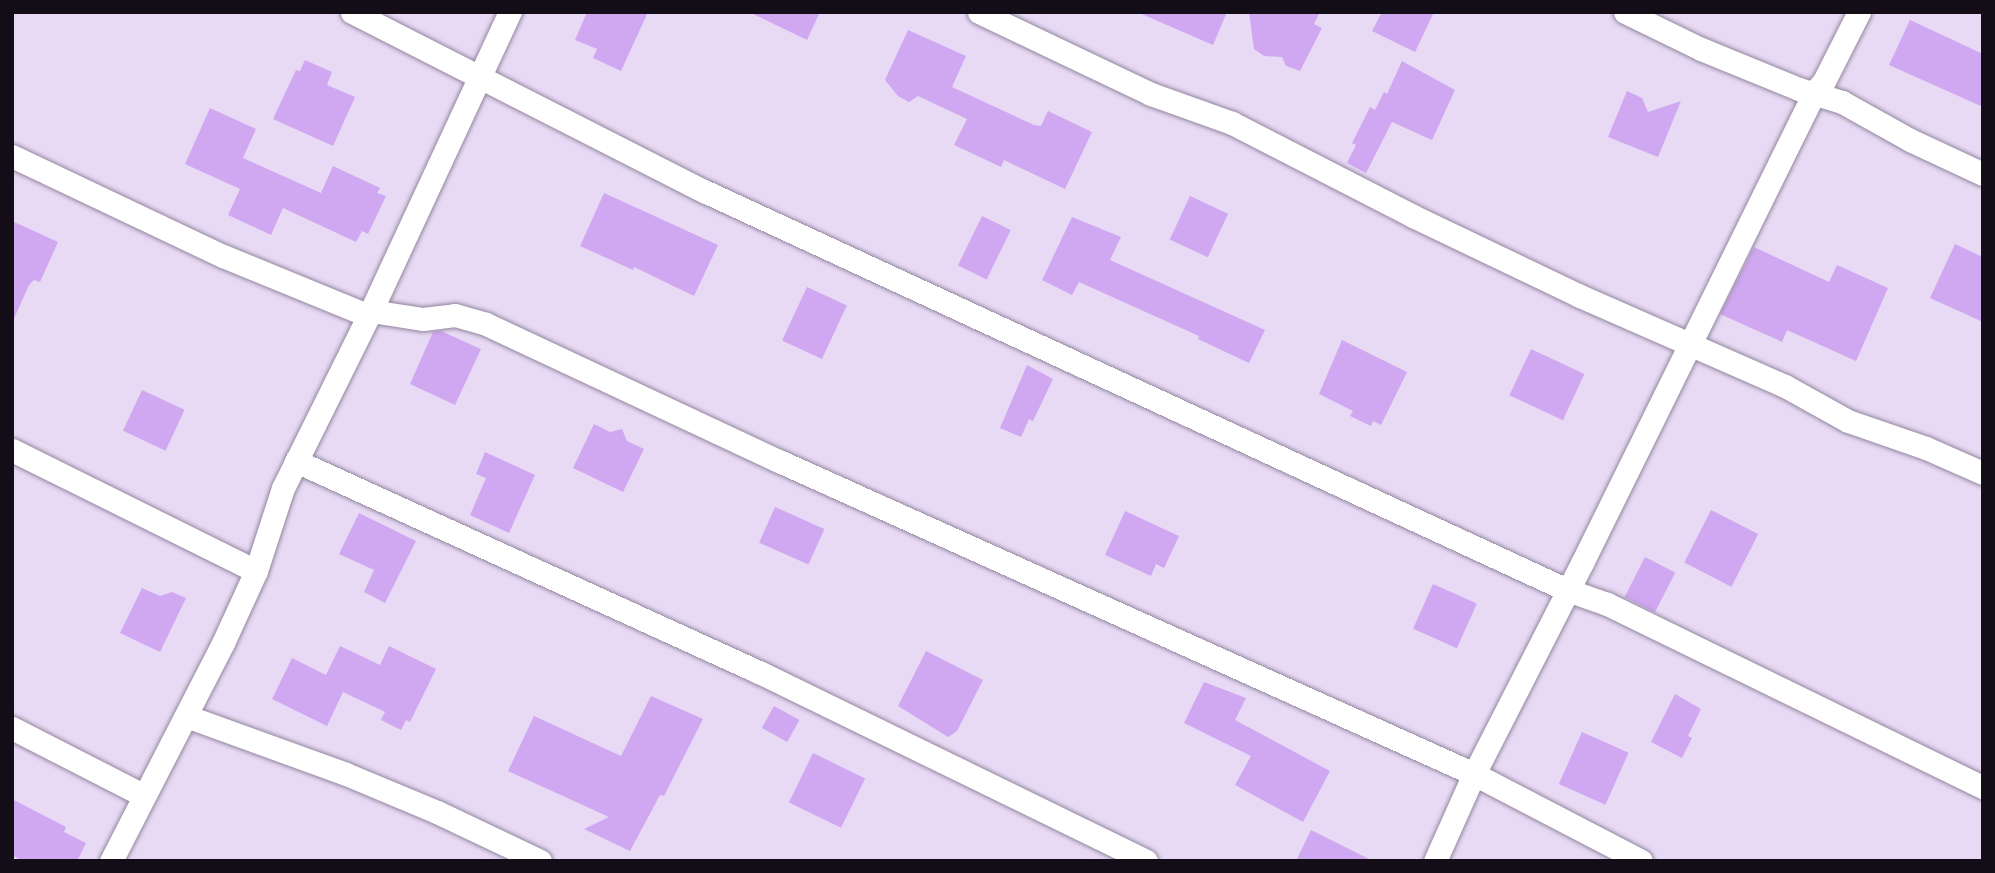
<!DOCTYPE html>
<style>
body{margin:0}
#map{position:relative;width:1995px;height:873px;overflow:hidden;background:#e8daf4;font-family:"Crimson Pro",serif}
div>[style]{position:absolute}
.building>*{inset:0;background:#d0a7f1;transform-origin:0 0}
.roads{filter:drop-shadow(0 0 2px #93869f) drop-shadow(0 0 2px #93869f)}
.minor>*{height:23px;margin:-11.5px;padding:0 11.5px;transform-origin:11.5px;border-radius:11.5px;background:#fff}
span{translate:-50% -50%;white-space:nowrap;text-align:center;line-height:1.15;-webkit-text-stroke:5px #e8daf4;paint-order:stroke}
.frame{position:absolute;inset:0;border:14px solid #120d16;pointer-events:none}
</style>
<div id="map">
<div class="building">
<i style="clip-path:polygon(587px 12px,648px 12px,621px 71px,593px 58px,597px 49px,575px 40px)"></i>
<i style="clip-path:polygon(749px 12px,820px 12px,807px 40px)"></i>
<i style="clip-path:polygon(1137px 12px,1227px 12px,1213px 45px)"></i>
<i style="clip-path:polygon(1249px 12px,1320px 12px,1314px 24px,1322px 28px,1300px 71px,1286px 66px,1282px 57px,1264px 56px,1254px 49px)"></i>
<i style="clip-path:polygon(1382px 12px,1434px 12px,1415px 52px,1372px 31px)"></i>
<i style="clip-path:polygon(1910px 20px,1983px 54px,1983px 107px,1889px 65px)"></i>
<i style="clip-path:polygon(908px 30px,966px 56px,952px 87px,1034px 125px,1041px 126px,1048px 111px,1092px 132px,1065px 189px,1004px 160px,1001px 167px,954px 145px,967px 119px,918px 96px,909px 102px,898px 96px,885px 80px)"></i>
<i style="clip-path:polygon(305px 60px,332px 72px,327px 85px,355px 97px,333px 146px,273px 119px,296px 70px,300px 71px)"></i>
<i style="clip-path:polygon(1402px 61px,1455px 90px,1432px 140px,1392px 122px,1366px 173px,1347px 163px,1356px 145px,1352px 143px,1370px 107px,1375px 110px,1384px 92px,1387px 94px)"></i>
<i style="clip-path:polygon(1627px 91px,1642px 98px,1648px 112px,1681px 101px,1658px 157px,1608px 137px)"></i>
<i style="clip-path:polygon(210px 108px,256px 129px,243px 158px,321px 193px,333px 166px,380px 188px,377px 193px,386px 196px,368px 234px,362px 231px,356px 242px,283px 208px,271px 235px,228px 215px,240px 189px,185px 164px)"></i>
<i style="clip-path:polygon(604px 193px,718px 245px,694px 296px,634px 267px,633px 270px,580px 246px)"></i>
<i style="left:1190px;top:196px;width:42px;height:48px;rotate:25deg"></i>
<i style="left:982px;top:216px;width:32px;height:55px;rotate:26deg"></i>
<i style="clip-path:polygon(1072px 217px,1121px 237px,1110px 260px,1265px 330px,1249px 363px,1198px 339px,1199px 336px,1079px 282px,1072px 295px,1042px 280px)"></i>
<i style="clip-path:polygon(12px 221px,58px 242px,40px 282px,34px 280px,29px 285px,12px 323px)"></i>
<i style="clip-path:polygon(1955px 244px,1983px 257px,1983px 322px,1930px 298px)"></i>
<i style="clip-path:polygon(1754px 247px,1829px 282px,1837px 265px,1888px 288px,1856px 361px,1787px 330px,1782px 342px,1720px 314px)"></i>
<i style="left:807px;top:287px;width:44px;height:59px;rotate:25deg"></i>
<i style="clip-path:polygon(441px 331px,481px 349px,455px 405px,410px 384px,433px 332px)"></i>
<i style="clip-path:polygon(1342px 340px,1407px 372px,1381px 425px,1373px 421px,1371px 426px,1350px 416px,1353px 411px,1319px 394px)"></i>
<i style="left:1531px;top:349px;width:59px;height:51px;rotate:25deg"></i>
<i style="clip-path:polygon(1027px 365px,1053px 379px,1033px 421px,1029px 419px,1021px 437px,1000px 428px)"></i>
<i style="left:142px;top:390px;width:47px;height:45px;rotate:25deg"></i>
<i style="clip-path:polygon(594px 424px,610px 432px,622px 429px,627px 441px,644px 449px,623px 492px,573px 468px)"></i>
<i style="clip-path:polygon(485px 452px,535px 475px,509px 533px,470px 515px,486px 478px,476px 474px)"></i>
<i style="left:775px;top:507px;width:54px;height:39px;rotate:24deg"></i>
<i style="left:1711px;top:510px;width:53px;height:59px;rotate:27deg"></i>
<i style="clip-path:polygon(1125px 511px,1179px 536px,1164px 568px,1156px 564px,1151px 576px,1105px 555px)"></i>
<i style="clip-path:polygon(359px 513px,416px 541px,385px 603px,364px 592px,374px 570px,339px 554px)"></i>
<i style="left:1645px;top:557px;width:34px;height:45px;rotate:27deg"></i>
<i style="left:1433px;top:584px;width:48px;height:49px;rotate:24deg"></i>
<i style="clip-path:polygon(142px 588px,160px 596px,172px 592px,186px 598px,160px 652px,120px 633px)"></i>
<i style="clip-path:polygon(340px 646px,380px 665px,389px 646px,436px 669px,410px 722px,406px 720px,401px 730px,381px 720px,385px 712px,343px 692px,327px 726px,272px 699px,292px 658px,326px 675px)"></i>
<i style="clip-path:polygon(926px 651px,983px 680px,957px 731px,948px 737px,898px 706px)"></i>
<i style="clip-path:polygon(1204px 682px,1246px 698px,1235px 720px,1330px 771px,1303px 822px,1235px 785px,1251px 756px,1184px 723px)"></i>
<i style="clip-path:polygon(1675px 694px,1701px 709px,1688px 736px,1692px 738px,1682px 758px,1651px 742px)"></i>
<i style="clip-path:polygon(651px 696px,703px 719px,664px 796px,660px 795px,630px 851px,584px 829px,609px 817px,508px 771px,534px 716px,621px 756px)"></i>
<i style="left:774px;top:706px;width:29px;height:25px;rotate:29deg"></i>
<i style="left:1582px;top:732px;width:51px;height:57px;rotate:24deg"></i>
<i style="left:813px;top:753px;width:58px;height:55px;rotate:26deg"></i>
<i style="clip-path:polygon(12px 799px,66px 827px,64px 832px,86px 843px,77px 861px,23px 861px,12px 855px)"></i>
<i style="clip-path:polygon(1311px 830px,1373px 861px,1296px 861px)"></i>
</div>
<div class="roads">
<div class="minor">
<i style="left:352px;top:12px;width:395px;rotate:27deg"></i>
<i style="left:704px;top:191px;width:951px;rotate:24.81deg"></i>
<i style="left:1567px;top:590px;width:42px;rotate:19.3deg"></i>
<i style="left:1607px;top:604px;width:418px;rotate:26deg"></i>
<i style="left:979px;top:12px;width:191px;rotate:25.5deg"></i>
<i style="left:1151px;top:94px;width:86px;rotate:19.7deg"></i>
<i style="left:1232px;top:123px;width:203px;rotate:27.2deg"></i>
<i style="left:1413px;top:216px;width:185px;rotate:25.6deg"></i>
<i style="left:1580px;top:296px;width:224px;rotate:23.7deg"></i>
<i style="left:1785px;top:386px;width:72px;rotate:29.1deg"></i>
<i style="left:1848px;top:421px;width:83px;rotate:19.1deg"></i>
<i style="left:1926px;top:448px;width:62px;rotate:23.7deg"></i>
<i style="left:1625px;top:12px;width:85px;rotate:26deg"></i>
<i style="left:1701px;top:49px;width:106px;rotate:22.2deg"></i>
<i style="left:1799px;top:89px;width:45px;rotate:16.8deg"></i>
<i style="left:1842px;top:102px;width:78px;rotate:29.2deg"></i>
<i style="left:1910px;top:140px;width:81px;rotate:25deg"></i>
<i style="left:12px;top:156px;width:233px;rotate:25.4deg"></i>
<i style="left:223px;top:256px;width:158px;rotate:22.3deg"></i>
<i style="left:371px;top:311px;width:53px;rotate:8.7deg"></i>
<i style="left:423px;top:319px;width:32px;rotate:-7deg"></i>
<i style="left:455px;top:315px;width:32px;rotate:16deg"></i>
<i style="left:486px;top:324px;width:323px;rotate:25.1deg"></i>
<i style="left:779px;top:461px;width:762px;rotate:24.24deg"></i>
<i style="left:1474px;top:774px;width:188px;rotate:27.5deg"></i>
<i style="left:12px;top:450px;width:272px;rotate:26.4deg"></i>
<i style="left:296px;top:461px;width:513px;rotate:24.52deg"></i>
<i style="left:763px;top:674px;width:426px;rotate:26deg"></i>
<i style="left:186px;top:716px;width:170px;rotate:19.9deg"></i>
<i style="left:346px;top:774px;width:99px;rotate:22.7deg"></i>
<i style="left:437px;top:812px;width:114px;rotate:25.4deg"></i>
<i style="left:12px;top:728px;width:147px;rotate:27.1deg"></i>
<i style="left:111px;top:861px;width:245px;rotate:-62.8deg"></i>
<i style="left:223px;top:643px;width:79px;rotate:-65.4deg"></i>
<i style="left:256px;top:571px;width:87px;rotate:-72deg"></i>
<i style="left:283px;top:488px;width:198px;rotate:-63.6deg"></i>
<i style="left:371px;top:311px;width:330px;rotate:-65.1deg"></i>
<i style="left:1435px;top:861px;width:95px;rotate:-65.9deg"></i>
<i style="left:1474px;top:774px;width:237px;rotate:-62.9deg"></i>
<i style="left:1582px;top:563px;width:524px;rotate:-63.73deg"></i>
<i style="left:1814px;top:93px;width:16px;rotate:-50deg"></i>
<i style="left:1824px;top:81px;width:77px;rotate:-63.1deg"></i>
</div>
</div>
<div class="frame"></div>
</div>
